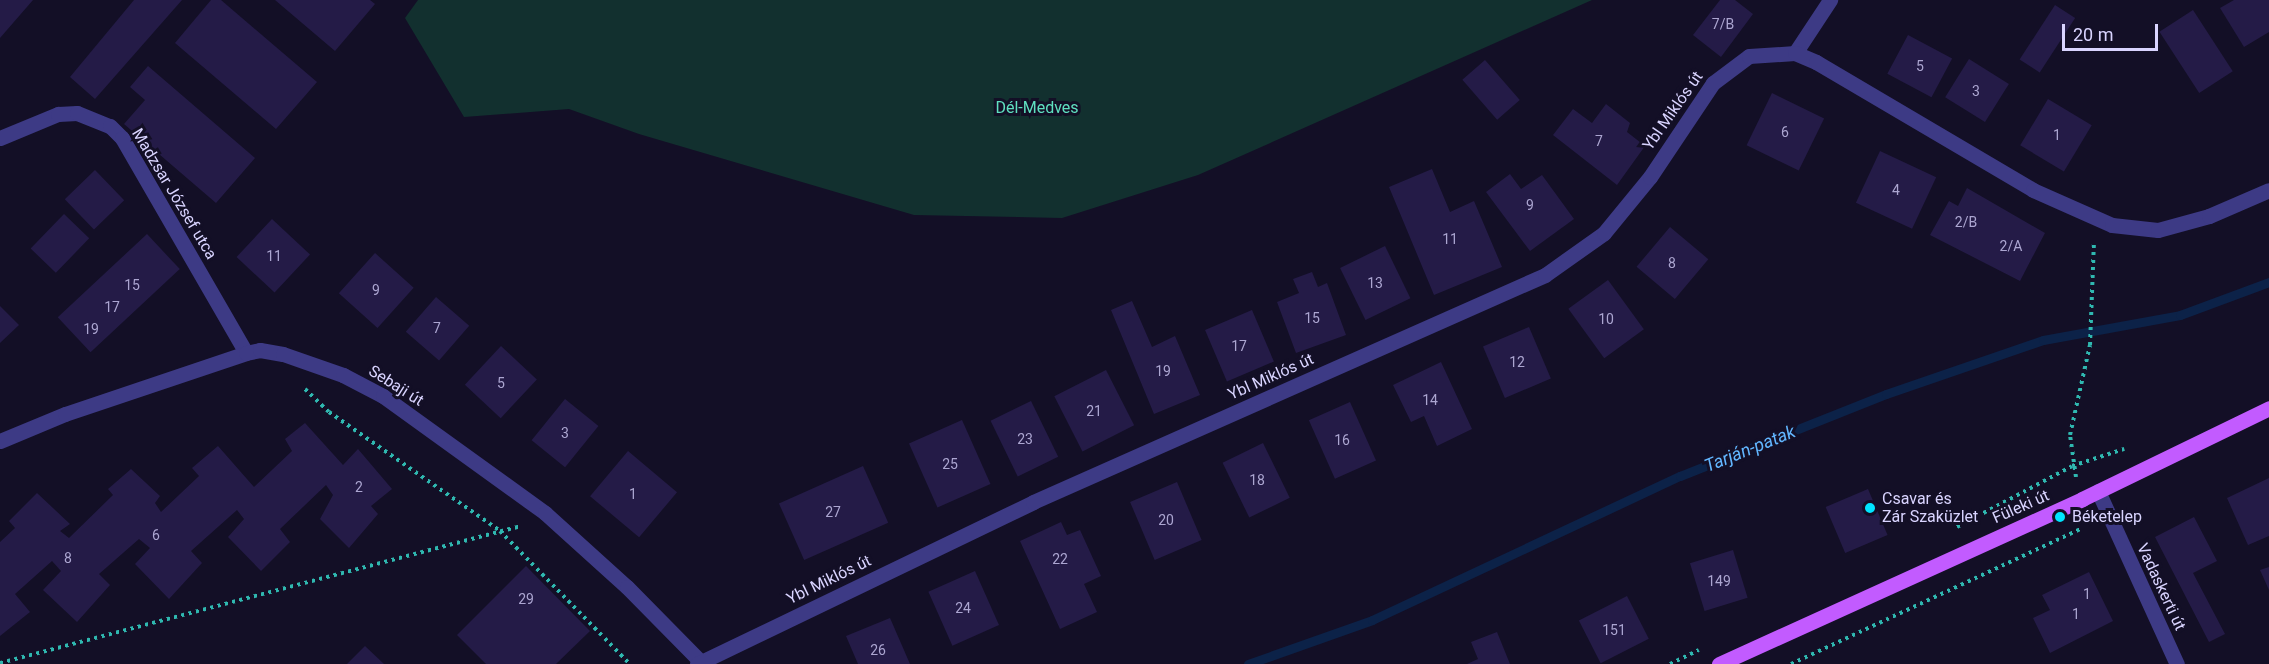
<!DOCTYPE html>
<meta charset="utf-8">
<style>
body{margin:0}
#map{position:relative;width:2269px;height:664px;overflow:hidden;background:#130f26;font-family:Roboto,sans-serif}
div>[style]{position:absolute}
.green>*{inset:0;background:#12302f}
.stream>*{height:9px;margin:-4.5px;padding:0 4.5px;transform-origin:4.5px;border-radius:4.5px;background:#0c2248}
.building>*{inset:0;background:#241b47;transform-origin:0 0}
.path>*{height:4px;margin-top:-2px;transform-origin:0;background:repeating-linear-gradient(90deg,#2fb8b0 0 3px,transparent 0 7.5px)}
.street>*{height:15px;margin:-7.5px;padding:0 7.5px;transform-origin:7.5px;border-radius:7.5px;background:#3d3a85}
.primary>*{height:15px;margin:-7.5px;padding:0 7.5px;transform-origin:7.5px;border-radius:7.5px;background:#c25bff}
.dots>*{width:16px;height:16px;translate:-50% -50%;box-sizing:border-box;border:3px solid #130f26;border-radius:50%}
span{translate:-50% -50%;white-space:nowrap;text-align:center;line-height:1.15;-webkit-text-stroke:6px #130f26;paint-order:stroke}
.number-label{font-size:14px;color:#aca6d1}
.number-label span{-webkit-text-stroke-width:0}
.park-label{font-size:16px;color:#5fe0c0}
.street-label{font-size:16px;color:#d9d4ff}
.poi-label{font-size:16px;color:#d9d4ff}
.left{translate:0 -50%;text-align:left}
.water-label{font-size:18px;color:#62b6ff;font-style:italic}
.scale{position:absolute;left:2062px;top:24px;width:96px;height:27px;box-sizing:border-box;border:3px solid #d9d4ff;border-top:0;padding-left:8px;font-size:18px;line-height:21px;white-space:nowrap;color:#d9d4ff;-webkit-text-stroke:4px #130f26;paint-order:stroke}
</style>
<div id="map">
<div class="green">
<i style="clip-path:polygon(418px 0,1592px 0,1198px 175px,1062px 218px,914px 215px,639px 134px,569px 109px,464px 117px,405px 18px)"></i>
</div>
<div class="stream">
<i style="left:1248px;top:664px;width:132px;rotate:-19.5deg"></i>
<i style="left:1372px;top:620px;width:340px;rotate:-25.1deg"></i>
<i style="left:1680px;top:476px;width:222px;rotate:-21.7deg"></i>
<i style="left:1886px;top:394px;width:166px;rotate:-19deg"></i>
<i style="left:2043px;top:340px;width:139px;rotate:-10.3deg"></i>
<i style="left:2180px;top:315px;width:95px;rotate:-20.3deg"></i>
</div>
<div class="building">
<i style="clip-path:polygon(0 0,33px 0,0 38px)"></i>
<i style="clip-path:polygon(134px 0,182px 0,95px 99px,70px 77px)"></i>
<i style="clip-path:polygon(211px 0,221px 0,317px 82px,276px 129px,175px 43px)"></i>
<i style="clip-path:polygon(275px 0,370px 0,375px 4px,335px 51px)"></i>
<i style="clip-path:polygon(1720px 0,1735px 0,1753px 14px,1721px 57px,1693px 35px)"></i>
<i style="clip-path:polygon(2234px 0,2269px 0,2269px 32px,2244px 47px,2220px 8px)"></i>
<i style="left:2055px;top:5px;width:24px;height:65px;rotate:33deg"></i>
<i style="left:2193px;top:10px;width:73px;height:40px;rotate:57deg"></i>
<i style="left:1908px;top:35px;width:50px;height:44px;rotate:28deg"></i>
<i style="left:1969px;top:59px;width:47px;height:45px;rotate:32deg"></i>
<i style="left:1485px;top:60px;width:53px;height:30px;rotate:49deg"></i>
<i style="clip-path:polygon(148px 66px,255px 158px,216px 203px,124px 124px,145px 100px,130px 87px)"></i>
<i style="left:1772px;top:93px;width:58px;height:58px;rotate:26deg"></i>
<i style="left:2048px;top:99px;width:51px;height:54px;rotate:31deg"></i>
<i style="clip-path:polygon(1606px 104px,1630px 123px,1627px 132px,1645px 146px,1617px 185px,1553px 135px,1573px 109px,1592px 123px)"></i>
<i style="left:1880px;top:151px;width:62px;height:57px;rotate:25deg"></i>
<i style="clip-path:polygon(1432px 169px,1450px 212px,1474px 201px,1502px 267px,1434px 295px,1389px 187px)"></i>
<i style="left:95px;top:170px;width:42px;height:42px;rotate:46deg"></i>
<i style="clip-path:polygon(1510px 174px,1521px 189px,1542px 175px,1574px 219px,1530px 251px,1486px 192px)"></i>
<i style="clip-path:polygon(1967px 188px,2045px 233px,2020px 281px,1930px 235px,1949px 201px,1958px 206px)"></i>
<i style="left:64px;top:214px;width:35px;height:48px;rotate:44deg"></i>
<i style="left:272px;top:219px;width:52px;height:52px;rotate:43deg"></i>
<i style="left:1670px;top:227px;width:50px;height:52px;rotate:40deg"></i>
<i style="left:147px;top:234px;width:48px;height:122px;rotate:47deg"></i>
<i style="left:1385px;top:246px;width:58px;height:50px;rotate:64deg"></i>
<i style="left:375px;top:253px;width:52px;height:54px;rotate:42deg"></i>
<i style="clip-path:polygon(1312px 272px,1318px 287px,1327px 283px,1346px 335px,1296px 353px,1277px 302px,1299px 293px,1293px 279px)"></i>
<i style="left:1608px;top:280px;width:61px;height:49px;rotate:54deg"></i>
<i style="left:436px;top:297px;width:44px;height:46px;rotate:41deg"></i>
<i style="clip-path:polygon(1132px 301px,1152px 347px,1175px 336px,1200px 395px,1154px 414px,1111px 310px)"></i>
<i style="clip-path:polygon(0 306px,19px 325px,0 343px)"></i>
<i style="left:1252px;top:310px;width:56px;height:51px;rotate:67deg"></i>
<i style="left:1529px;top:327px;width:56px;height:50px;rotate:67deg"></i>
<i style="left:501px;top:346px;width:49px;height:53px;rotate:43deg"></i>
<i style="clip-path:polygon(1441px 362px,1472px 429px,1437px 446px,1424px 416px,1411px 422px,1393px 385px)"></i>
<i style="left:1106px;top:370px;width:62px;height:58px;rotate:63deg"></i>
<i style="left:565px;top:399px;width:43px;height:53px;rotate:39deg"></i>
<i style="left:1031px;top:401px;width:62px;height:45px;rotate:64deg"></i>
<i style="left:1350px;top:402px;width:64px;height:45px;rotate:66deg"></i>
<i style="left:962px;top:420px;width:70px;height:58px;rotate:66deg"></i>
<i style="clip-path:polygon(305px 423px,343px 465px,358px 449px,392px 489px,371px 506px,378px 514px,349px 548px,320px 519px,333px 495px,326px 485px,280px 529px,290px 542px,261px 571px,228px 537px,244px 519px,237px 510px,191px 551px,202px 563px,169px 599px,135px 564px,150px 548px,139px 539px,99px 574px,110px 585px,77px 622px,43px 590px,61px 571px,52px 561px,15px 594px,30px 612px,0 636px,0 542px,15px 528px,9px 521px,37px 493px,70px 524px,60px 531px,69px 538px,113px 495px,108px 489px,131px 469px,160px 496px,155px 503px,161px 512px,199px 476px,192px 468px,218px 446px,254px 487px,292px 451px,285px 439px)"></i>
<i style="left:1263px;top:443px;width:61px;height:45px;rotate:64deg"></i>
<i style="left:628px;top:451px;width:64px;height:59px;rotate:40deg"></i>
<i style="left:863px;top:466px;width:62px;height:92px;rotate:66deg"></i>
<i style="clip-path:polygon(2269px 478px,2269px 536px,2248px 545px,2227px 498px)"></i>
<i style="left:1177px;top:482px;width:63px;height:51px;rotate:67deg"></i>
<i style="left:1868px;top:489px;width:50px;height:46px;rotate:67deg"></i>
<i style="clip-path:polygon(2194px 517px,2217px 561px,2193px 573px,2225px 634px,2209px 642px,2155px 537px)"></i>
<i style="clip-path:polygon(1061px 522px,1067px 535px,1080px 530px,1101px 576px,1084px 584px,1097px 612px,1060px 629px,1020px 541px)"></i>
<i style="left:1733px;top:550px;width:50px;height:45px;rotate:73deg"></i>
<i style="clip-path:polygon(526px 566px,590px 631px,556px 664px,486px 664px,457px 635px)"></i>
<i style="clip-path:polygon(2269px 567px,2269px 590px,2260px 570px)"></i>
<i style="left:975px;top:571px;width:59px;height:51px;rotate:66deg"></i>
<i style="clip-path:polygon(2089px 572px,2113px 621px,2050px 653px,2033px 618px,2050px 610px,2042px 595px)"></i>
<i style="left:1627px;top:596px;width:48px;height:54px;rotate:63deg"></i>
<i style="clip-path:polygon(890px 618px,910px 664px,858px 664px,846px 636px)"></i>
<i style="clip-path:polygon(1497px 632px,1510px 664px,1467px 664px,1478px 659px,1471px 642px)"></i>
<i style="clip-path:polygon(365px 646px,384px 664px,347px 664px)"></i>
</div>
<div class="path">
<i style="left:305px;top:389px;width:33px;rotate:44deg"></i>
<i style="left:329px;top:412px;width:208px;rotate:34.8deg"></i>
<i style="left:500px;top:531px;width:186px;rotate:45.7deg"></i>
<i style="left:2076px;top:477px;width:42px;rotate:-98.1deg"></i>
<i style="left:2070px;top:435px;width:92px;rotate:-77.5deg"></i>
<i style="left:2090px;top:345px;width:104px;rotate:-87.8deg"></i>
<i style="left:1957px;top:527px;width:130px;rotate:-27.9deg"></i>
<i style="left:2072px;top:466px;width:55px;rotate:-18.1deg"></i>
<i style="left:0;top:663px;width:539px;rotate:-14.73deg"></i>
<i style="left:1670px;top:664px;width:32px;rotate:-26deg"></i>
<i style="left:1791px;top:664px;width:320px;rotate:-25deg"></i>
</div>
<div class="street">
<i style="left:1795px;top:53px;width:64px;rotate:-56.6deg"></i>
<i style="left:0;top:138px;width:63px;rotate:-22.5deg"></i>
<i style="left:58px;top:114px;width:19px;rotate:-3deg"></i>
<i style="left:77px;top:113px;width:35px;rotate:22deg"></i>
<i style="left:110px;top:126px;width:17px;rotate:45deg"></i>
<i style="left:122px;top:138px;width:248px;rotate:60deg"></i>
<i style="left:0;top:441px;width:70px;rotate:-22.6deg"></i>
<i style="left:65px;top:414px;width:191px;rotate:-18.6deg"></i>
<i style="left:246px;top:353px;width:14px;rotate:-12deg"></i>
<i style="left:260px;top:350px;width:23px;rotate:10deg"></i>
<i style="left:283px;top:354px;width:64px;rotate:19.3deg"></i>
<i style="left:343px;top:375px;width:45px;rotate:27.7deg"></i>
<i style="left:383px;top:396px;width:200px;rotate:35.8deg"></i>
<i style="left:545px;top:513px;width:110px;rotate:42.1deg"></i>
<i style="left:627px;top:587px;width:108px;rotate:45.4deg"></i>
<i style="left:2098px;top:491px;width:190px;rotate:65.5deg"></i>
<i style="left:697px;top:664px;width:373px;rotate:-25.7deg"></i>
<i style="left:1033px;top:502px;width:560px;rotate:-23.91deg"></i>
<i style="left:1545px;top:275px;width:72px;rotate:-35.4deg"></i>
<i style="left:1604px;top:233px;width:72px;rotate:-50.6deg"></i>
<i style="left:1650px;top:177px;width:113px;rotate:-56.2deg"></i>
<i style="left:1713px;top:83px;width:45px;rotate:-36.9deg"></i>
<i style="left:1749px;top:56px;width:46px;rotate:-3.7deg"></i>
<i style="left:1795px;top:53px;width:23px;rotate:23deg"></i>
<i style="left:1816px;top:62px;width:252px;rotate:30.5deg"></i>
<i style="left:2033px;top:190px;width:86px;rotate:23.9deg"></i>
<i style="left:2112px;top:225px;width:46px;rotate:6.2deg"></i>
<i style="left:2158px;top:230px;width:53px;rotate:-15.4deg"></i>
<i style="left:2209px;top:216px;width:65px;rotate:-23.4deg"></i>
</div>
<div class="primary">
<i style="left:1719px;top:664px;width:399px;rotate:-24.4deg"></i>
<i style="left:2082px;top:499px;width:208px;rotate:-25.9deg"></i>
</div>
<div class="dots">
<i style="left:1870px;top:508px;background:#00e5ff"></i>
<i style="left:2060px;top:517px;background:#00e5ff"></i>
</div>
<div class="number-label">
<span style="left:1723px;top:24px">7/B</span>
<span style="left:1920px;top:66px">5</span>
<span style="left:1976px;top:91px">3</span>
<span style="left:1785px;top:132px">6</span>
<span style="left:2057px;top:135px">1</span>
<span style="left:1599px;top:141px">7</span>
<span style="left:1896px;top:190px">4</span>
<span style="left:1530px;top:205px">9</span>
<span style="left:1966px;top:222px">2/B</span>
<span style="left:1450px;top:239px">11</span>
<span style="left:2011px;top:246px">2/A</span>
<span style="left:274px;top:256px">11</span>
<span style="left:1672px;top:263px">8</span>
<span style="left:1375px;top:283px">13</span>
<span style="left:132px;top:285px">15</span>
<span style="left:376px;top:290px">9</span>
<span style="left:112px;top:307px">17</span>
<span style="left:1312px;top:318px">15</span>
<span style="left:1606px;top:319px">10</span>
<span style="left:437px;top:328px">7</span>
<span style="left:91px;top:329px">19</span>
<span style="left:1239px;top:346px">17</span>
<span style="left:1517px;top:362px">12</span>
<span style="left:1163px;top:371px">19</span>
<span style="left:501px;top:383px">5</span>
<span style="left:1430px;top:400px">14</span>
<span style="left:1094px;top:411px">21</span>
<span style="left:565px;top:433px">3</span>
<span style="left:1025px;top:439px">23</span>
<span style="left:1342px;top:440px">16</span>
<span style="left:950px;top:464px">25</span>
<span style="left:1257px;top:480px">18</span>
<span style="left:359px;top:487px">2</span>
<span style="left:633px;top:494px">1</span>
<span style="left:833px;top:512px">27</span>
<span style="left:1166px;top:520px">20</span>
<span style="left:156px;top:535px">6</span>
<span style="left:68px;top:558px">8</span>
<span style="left:1060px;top:559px">22</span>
<span style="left:1719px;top:581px">149</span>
<span style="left:2087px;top:594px">1</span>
<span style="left:526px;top:599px">29</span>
<span style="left:963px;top:608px">24</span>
<span style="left:2076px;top:614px">1</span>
<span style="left:1614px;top:630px">151</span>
<span style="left:878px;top:650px">26</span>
</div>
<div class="park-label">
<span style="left:1037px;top:108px">Dél-Medves</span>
</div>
<div class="street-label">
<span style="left:1673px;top:111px;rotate:-55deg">Ybl Miklós út</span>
<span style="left:174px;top:194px;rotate:59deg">Madzsar József utca</span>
<span style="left:1271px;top:377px;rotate:-24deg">Ybl Miklós út</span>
<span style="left:396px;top:386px;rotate:32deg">Sebaji út</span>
<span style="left:2021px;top:507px;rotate:-24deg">Füleki út</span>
<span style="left:829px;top:580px;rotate:-26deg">Ybl Miklós út</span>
<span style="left:2161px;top:587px;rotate:65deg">Vadaskerti út</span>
</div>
<div class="poi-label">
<span class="left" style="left:1882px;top:508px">Csavar és<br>Zár Szaküzlet</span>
<span class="left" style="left:2072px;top:517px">Béketelep</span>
</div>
<div class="water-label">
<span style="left:1750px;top:449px;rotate:-22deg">Tarján-patak</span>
</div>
<div class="scale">20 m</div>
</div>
